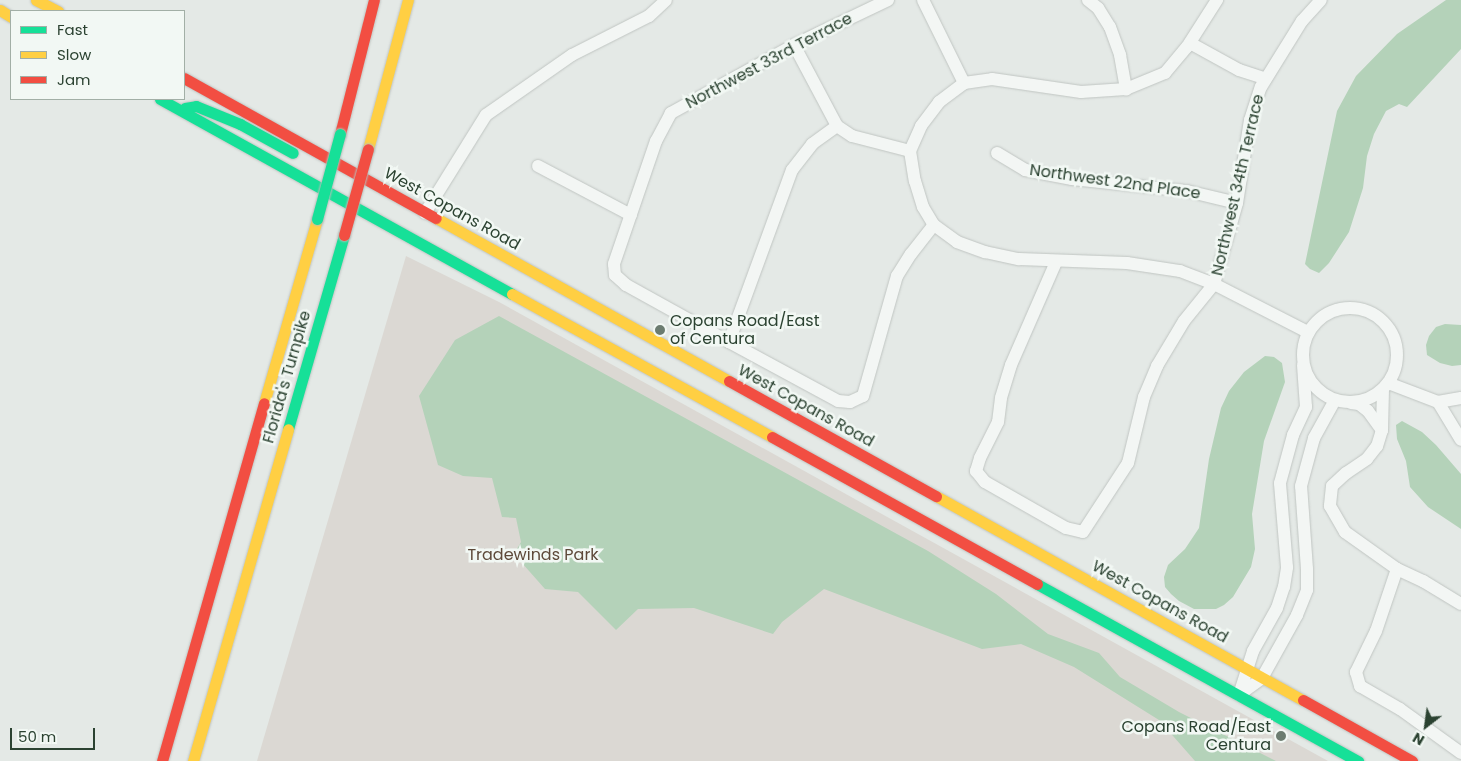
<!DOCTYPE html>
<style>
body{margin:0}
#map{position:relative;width:1461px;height:761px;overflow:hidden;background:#e4e9e6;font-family:Poppins,sans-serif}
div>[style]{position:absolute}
.green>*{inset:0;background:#dbd8d3}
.water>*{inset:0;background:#b4d2b9}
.roads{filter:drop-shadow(0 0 1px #c0c5c2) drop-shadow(0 0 1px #c0c5c2)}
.street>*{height:12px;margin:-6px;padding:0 6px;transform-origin:6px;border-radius:6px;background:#f3f6f4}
.street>.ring{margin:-6px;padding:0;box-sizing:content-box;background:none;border:12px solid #f3f6f4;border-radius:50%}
.fast>*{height:11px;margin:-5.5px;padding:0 5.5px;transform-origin:5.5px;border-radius:5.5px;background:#16e098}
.slow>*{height:11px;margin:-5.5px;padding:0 5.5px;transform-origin:5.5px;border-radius:5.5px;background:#ffcf43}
.jam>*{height:11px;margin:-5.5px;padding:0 5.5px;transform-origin:5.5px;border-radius:5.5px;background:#f24e42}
.bridges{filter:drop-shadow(0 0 1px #b7bdb9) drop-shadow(0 0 1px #b7bdb9)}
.fast-bridge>*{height:11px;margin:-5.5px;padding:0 5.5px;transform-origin:5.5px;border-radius:5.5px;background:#16e098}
.jam-bridge>*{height:11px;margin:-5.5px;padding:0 5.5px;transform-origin:5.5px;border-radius:5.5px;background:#f24e42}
.dots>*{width:14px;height:14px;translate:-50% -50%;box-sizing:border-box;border:2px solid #f2f8f4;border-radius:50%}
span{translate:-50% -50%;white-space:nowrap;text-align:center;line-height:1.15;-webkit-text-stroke:5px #f2f8f4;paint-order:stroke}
.street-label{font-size:16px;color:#2b4231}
.poi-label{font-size:16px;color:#2b4231}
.left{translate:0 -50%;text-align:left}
.right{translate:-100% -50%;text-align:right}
.park-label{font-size:16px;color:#5d4939}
.legend{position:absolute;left:10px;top:10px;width:175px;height:90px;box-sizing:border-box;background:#f2f8f4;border:1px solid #a2afa6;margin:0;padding:6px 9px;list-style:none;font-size:15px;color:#2b4231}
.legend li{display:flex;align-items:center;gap:10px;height:25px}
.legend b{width:25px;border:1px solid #a2afa6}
.north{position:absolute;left:1401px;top:701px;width:50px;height:50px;-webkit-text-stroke:4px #f2f8f4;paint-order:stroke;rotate:210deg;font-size:14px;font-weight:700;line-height:20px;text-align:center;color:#2b4231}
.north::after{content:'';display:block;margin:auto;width:18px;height:22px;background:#2b4231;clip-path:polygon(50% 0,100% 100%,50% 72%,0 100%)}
.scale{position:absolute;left:10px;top:728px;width:85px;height:22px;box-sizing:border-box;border:2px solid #2b4231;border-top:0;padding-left:6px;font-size:15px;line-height:18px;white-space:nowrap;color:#2b4231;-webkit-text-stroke:4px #f2f8f4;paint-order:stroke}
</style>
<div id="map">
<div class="green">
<i style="clip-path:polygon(406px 256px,499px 302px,1328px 761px,257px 761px)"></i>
</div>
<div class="water">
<i style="clip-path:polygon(1446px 0,1461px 0,1461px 49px,1407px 107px,1399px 104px,1386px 111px,1374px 134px,1367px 156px,1363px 188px,1349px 232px,1329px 263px,1319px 273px,1310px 269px,1305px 264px,1337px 111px,1356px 76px,1397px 34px)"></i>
<i style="clip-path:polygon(499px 316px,928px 551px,996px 594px,1048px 634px,1099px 653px,1120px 677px,1179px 712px,1276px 761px,1195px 761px,1159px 720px,1074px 667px,1021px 644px,982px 649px,824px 589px,782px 622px,773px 634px,694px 608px,638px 609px,616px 630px,578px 592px,545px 589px,514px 554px,521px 542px,516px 518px,502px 517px,492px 478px,463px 476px,438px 465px,419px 396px,455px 340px)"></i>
<i style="clip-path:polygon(1445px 324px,1461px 325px,1461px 365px,1452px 366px,1440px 363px,1427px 355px,1426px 345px,1429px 336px,1436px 327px)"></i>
<i style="clip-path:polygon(1265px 356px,1274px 357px,1282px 363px,1285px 382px,1264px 441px,1252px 514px,1255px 549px,1251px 567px,1233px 597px,1224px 605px,1216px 609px,1194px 609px,1179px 601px,1171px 594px,1165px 587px,1164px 577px,1168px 565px,1185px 549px,1199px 528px,1209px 459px,1221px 408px,1229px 391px,1244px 372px)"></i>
<i style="clip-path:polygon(1402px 421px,1422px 432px,1436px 445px,1461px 474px,1461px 529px,1428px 507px,1410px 487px,1406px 461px,1397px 439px,1396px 425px)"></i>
</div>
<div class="roads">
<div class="street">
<i style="left:888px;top:0;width:104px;rotate:154.4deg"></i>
<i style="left:794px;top:45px;width:141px;rotate:151.1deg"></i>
<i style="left:671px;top:113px;width:32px;rotate:118deg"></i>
<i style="left:656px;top:141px;width:130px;rotate:108.9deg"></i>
<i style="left:614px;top:264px;width:11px;rotate:85deg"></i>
<i style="left:615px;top:275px;width:15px;rotate:42deg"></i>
<i style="left:626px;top:285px;width:118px;rotate:29deg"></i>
<i style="left:729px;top:342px;width:124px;rotate:28.4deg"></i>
<i style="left:838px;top:401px;width:12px;rotate:5deg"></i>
<i style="left:850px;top:402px;width:14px;rotate:-25deg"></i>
<i style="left:863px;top:396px;width:125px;rotate:-74.2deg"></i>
<i style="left:897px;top:276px;width:26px;rotate:-58deg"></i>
<i style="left:911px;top:254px;width:37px;rotate:-52deg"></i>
<i style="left:923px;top:0;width:93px;rotate:63.7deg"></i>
<i style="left:1088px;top:0;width:13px;rotate:39deg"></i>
<i style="left:1098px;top:8px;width:22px;rotate:58deg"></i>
<i style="left:1110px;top:27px;width:30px;rotate:70deg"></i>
<i style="left:1120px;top:55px;width:35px;rotate:80deg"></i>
<i style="left:1190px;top:43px;width:56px;rotate:28.9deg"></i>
<i style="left:1239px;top:70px;width:28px;rotate:18deg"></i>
<i style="left:794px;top:45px;width:92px;rotate:62deg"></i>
<i style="left:837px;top:126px;width:18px;rotate:34deg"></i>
<i style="left:852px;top:136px;width:60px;rotate:14.5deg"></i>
<i style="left:910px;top:151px;width:30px;rotate:81deg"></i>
<i style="left:915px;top:181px;width:27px;rotate:73deg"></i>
<i style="left:923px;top:207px;width:21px;rotate:59deg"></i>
<i style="left:934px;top:225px;width:29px;rotate:36deg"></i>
<i style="left:957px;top:242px;width:30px;rotate:20deg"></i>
<i style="left:985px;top:252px;width:35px;rotate:12deg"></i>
<i style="left:1019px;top:259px;width:108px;rotate:2.1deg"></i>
<i style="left:1127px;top:263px;width:54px;rotate:8.6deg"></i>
<i style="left:1180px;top:271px;width:36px;rotate:21deg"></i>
<i style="left:1214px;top:284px;width:106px;rotate:27.1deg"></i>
<i style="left:910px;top:151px;width:27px;rotate:-66deg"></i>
<i style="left:921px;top:126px;width:30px;rotate:-53deg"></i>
<i style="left:939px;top:102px;width:31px;rotate:-37deg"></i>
<i style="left:964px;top:83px;width:28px;rotate:-8deg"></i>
<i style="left:992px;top:79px;width:90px;rotate:8.3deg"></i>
<i style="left:1081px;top:92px;width:45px;rotate:-3.8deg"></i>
<i style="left:1126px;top:89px;width:42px;rotate:-22.3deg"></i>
<i style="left:1165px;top:73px;width:34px;rotate:-50deg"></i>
<i style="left:1187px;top:47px;width:56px;rotate:-57.4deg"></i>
<i style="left:997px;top:153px;width:33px;rotate:31deg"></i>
<i style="left:1025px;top:170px;width:48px;rotate:10.8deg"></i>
<i style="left:1072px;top:179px;width:116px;rotate:6deg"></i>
<i style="left:1187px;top:191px;width:51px;rotate:13.5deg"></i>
<i style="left:538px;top:166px;width:105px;rotate:27.8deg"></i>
<i style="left:425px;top:213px;width:115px;rotate:-58.1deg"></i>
<i style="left:486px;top:115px;width:105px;rotate:-34.9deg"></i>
<i style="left:572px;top:55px;width:86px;rotate:-26.9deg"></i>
<i style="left:649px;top:16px;width:23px;rotate:-43deg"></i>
<i style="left:1056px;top:262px;width:112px;rotate:113.6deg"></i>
<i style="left:1011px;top:365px;width:34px;rotate:107deg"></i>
<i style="left:1001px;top:398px;width:24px;rotate:97deg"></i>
<i style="left:998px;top:422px;width:40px;rotate:116.6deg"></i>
<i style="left:980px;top:458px;width:14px;rotate:107deg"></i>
<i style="left:976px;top:471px;width:14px;rotate:51deg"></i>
<i style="left:985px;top:482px;width:93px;rotate:29.6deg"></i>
<i style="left:1066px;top:528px;width:17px;rotate:13deg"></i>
<i style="left:1083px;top:532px;width:82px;rotate:-56.9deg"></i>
<i style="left:1128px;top:463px;width:68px;rotate:-76.4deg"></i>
<i style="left:1144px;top:397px;width:34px;rotate:-67deg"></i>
<i style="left:1157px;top:366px;width:52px;rotate:-59deg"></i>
<i style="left:1184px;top:321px;width:48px;rotate:-51deg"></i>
<i style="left:1214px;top:284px;width:84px;rotate:-74.1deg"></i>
<i style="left:1237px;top:203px;width:84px;rotate:-81.1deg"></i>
<i style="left:1250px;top:120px;width:35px;rotate:-72deg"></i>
<i style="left:1261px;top:87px;width:78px;rotate:-58.2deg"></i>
<i style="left:1302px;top:21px;width:28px;rotate:-48deg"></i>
<i class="ring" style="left:1303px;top:308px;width:82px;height:82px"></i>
<i style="left:729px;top:342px;width:183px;rotate:-69.9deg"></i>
<i style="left:792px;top:170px;width:33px;rotate:-52deg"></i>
<i style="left:812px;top:144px;width:31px;rotate:-36deg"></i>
<i style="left:1388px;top:383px;width:53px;rotate:20.8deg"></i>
<i style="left:1438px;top:402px;width:23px;rotate:-10deg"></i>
<i style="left:1383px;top:389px;width:41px;rotate:91.4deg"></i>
<i style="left:1382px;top:430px;width:17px;rotate:107deg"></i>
<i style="left:1377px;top:446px;width:16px;rotate:128deg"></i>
<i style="left:1367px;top:459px;width:25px;rotate:146deg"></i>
<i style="left:1346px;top:473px;width:19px;rotate:137deg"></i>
<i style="left:1332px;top:486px;width:20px;rotate:96deg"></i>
<i style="left:1330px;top:506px;width:30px;rotate:60deg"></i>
<i style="left:1345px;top:532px;width:64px;rotate:35.4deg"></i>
<i style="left:1397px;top:569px;width:29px;rotate:25deg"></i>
<i style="left:1423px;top:581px;width:44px;rotate:31.2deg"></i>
<i style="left:1438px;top:402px;width:44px;rotate:58.8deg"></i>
<i style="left:1351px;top:403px;width:8px;rotate:7deg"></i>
<i style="left:1359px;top:404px;width:11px;rotate:38deg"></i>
<i style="left:1368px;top:411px;width:24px;rotate:54deg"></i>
<i style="left:1397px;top:569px;width:65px;rotate:108.7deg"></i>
<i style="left:1376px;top:631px;width:46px;rotate:116deg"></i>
<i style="left:1356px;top:672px;width:15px;rotate:74deg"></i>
<i style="left:1360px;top:686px;width:46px;rotate:29.9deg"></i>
<i style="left:1400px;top:709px;width:75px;rotate:35.8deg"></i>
<i style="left:1239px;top:695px;width:46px;rotate:-72.3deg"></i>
<i style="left:1253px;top:651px;width:49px;rotate:-60.8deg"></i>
<i style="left:1277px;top:608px;width:22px;rotate:-72deg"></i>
<i style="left:1284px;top:587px;width:20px;rotate:-81deg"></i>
<i style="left:1287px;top:567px;width:84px;rotate:-94.8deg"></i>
<i style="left:1280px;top:483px;width:50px;rotate:-74.8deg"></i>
<i style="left:1293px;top:435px;width:31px;rotate:-65deg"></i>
<i style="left:1306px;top:407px;width:42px;rotate:-94.1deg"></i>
<i style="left:1239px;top:695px;width:29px;rotate:-36deg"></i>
<i style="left:1262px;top:678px;width:72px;rotate:-60.9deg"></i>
<i style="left:1297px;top:615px;width:27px;rotate:-68deg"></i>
<i style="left:1307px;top:590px;width:21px;rotate:-90deg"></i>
<i style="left:1307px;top:569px;width:83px;rotate:-94.1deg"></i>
<i style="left:1301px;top:486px;width:50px;rotate:-74.8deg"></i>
<i style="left:1314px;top:438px;width:43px;rotate:-61.1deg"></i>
</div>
<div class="fast">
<i style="left:160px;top:99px;width:402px;rotate:29deg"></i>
<i style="left:185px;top:108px;width:11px;rotate:-10deg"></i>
<i style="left:196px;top:106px;width:48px;rotate:22.2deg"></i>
<i style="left:240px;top:124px;width:60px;rotate:28.7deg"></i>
<i style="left:288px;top:429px;width:202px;rotate:-73.9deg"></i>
<i style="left:1037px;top:584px;width:367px;rotate:28.9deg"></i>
</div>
<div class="slow">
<i style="left:36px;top:0;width:25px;rotate:27deg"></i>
<i style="left:0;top:10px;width:13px;rotate:32deg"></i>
<i style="left:368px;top:149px;width:154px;rotate:-75deg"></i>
<i style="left:436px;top:218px;width:335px;rotate:29.1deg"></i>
<i style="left:512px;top:294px;width:297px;rotate:28.8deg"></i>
<i style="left:264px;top:403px;width:191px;rotate:-73.9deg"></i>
<i style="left:936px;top:496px;width:420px;rotate:29.1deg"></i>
<i style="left:193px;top:761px;width:345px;rotate:-74deg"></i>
</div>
<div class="jam">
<i style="left:184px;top:78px;width:288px;rotate:29.1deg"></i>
<i style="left:340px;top:134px;width:138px;rotate:-75.8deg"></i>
<i style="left:729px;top:381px;width:237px;rotate:29.1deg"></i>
<i style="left:772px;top:437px;width:303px;rotate:29deg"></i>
<i style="left:1303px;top:700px;width:125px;rotate:29.2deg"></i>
<i style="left:162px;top:761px;width:372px;rotate:-74.1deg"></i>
</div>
</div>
<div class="bridges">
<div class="fast-bridge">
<i style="left:317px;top:219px;width:88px;rotate:-74.9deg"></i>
</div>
<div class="jam-bridge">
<i style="left:344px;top:235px;width:89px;rotate:-74.4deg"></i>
</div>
</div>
<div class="dots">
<i style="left:660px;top:330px;background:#6c7c70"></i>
<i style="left:1281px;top:736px;background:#6c7c70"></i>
</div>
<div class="street-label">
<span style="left:769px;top:61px;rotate:-28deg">Northwest 33rd Terrace</span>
<span style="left:1115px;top:182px;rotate:8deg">Northwest 22nd Place</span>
<span style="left:1238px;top:185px;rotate:-77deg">Northwest 34th Terrace</span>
<span style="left:452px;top:209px;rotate:29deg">West Copans Road</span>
<span style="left:287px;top:377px;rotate:-74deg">Florida's Turnpike</span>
<span style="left:806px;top:406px;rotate:29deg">West Copans Road</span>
<span style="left:1160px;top:602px;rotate:29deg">West Copans Road</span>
</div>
<div class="poi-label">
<span class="left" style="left:670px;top:330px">Copans Road/East<br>of Centura</span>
<span class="right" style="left:1271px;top:736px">Copans Road/East<br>Centura</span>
</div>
<div class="park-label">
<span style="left:533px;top:555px">Tradewinds Park</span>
</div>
<ul class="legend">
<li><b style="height:6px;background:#16e098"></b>Fast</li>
<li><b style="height:6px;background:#ffcf43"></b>Slow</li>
<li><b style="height:6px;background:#f24e42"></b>Jam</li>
</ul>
<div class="north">N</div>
<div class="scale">50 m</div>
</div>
